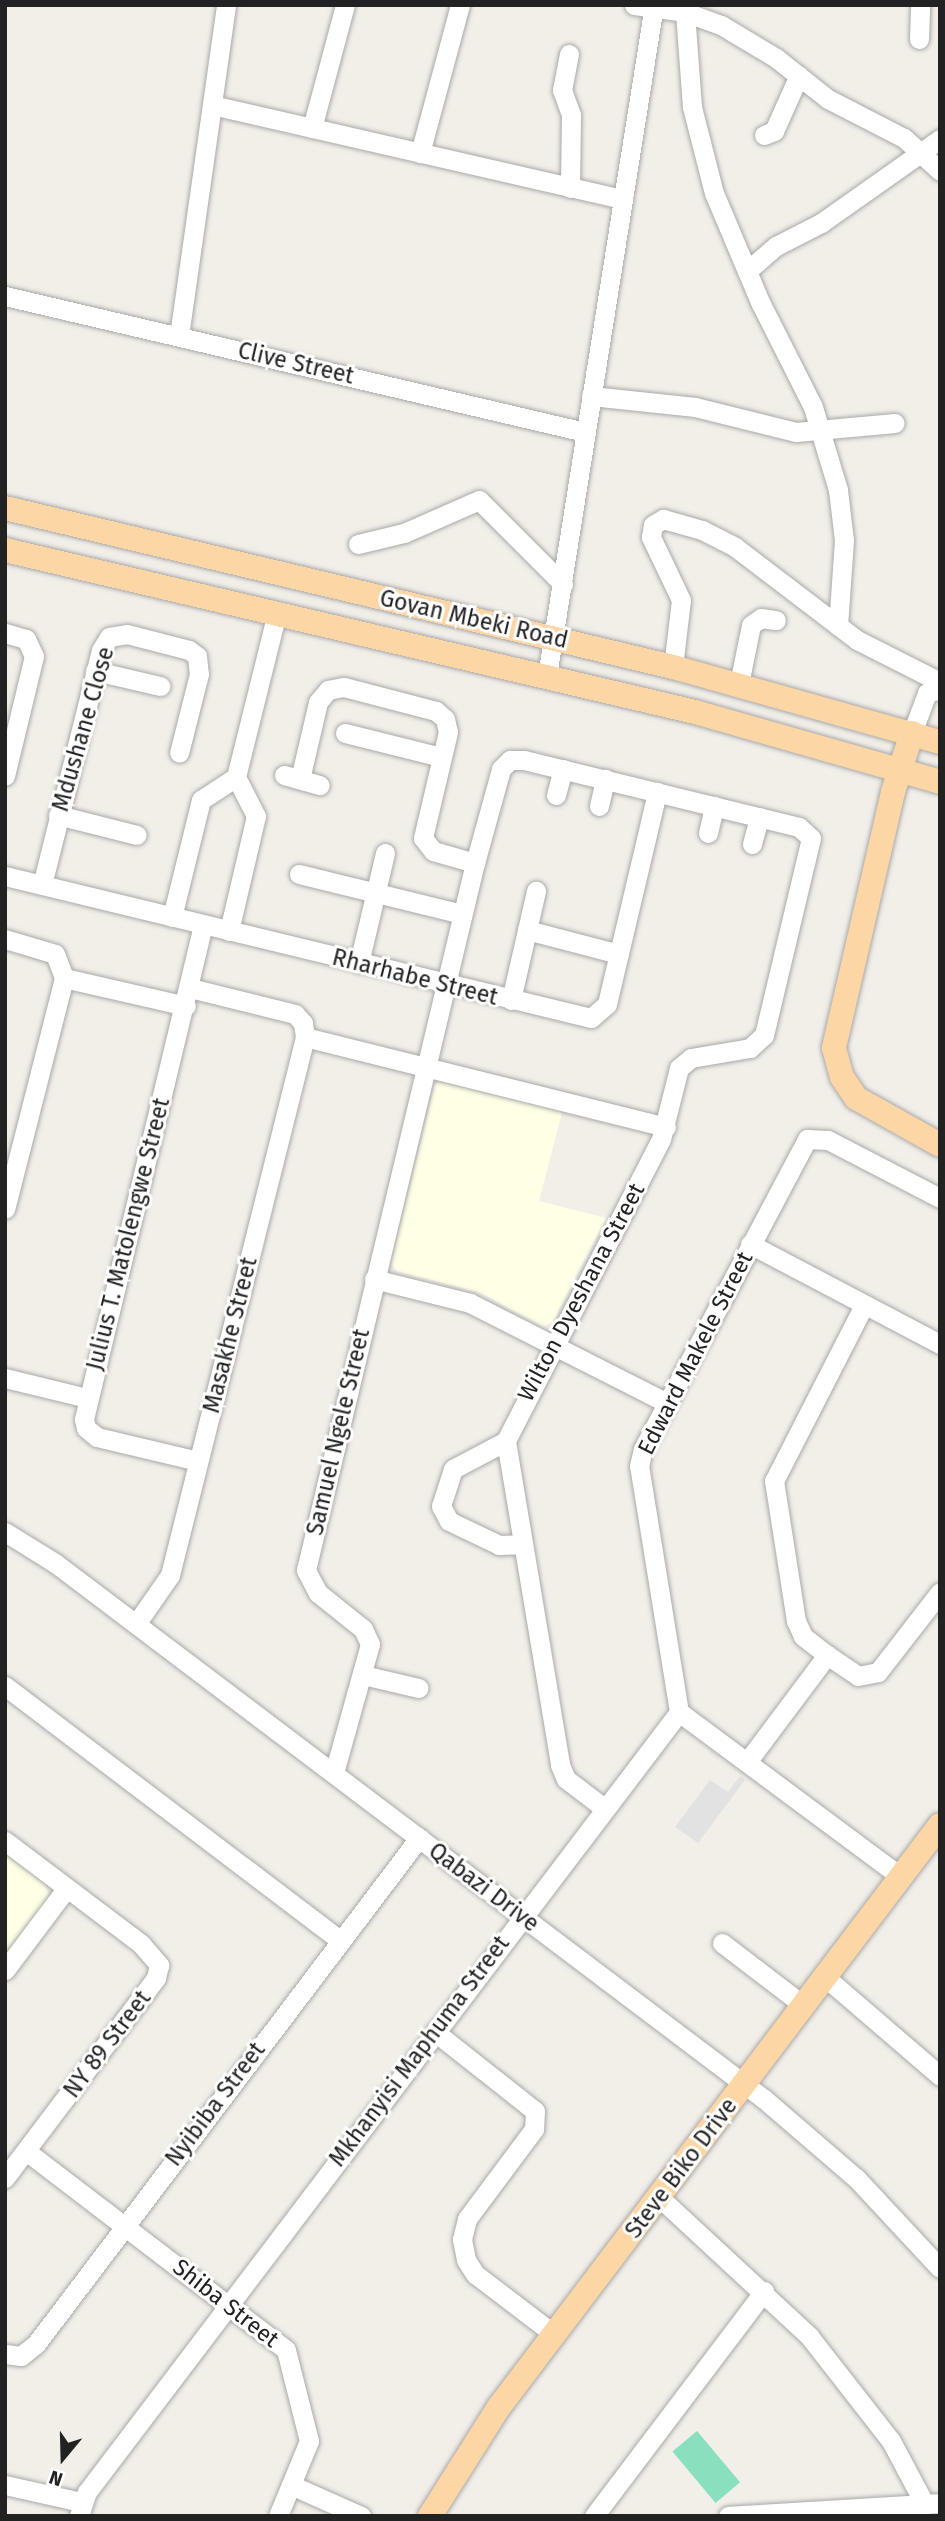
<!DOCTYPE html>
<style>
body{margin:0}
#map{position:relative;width:945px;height:2521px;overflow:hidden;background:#f2efe9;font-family:"Fira Sans",sans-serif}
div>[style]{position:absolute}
.education>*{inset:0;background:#ffffe5}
.pitch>*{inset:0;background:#88e0be;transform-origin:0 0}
.parking>*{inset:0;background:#e2e2e2}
.roads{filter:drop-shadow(0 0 2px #a9a9a9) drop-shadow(0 0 2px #a9a9a9)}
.minor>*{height:19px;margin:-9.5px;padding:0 9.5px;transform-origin:9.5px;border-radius:9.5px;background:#fff}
.major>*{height:24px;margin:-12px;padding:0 12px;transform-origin:12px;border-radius:12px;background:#fcd6a4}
span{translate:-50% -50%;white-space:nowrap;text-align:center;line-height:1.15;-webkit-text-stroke:6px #fff;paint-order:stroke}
.street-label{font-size:23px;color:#222}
.frame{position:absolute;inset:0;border:7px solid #222;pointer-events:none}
.north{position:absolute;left:28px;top:2423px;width:70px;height:70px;-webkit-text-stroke:5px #fff;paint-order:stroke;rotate:199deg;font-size:19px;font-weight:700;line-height:28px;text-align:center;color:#222}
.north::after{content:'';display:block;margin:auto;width:24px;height:32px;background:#222;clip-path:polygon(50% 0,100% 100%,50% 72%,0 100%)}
</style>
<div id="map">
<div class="education">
<i style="clip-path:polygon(449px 1077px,564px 1105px,539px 1201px,606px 1218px,552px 1323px,543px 1326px,479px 1292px,397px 1271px,391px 1264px,435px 1085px)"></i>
<i style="clip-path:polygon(5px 1854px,45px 1884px,49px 1898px,5px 1955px)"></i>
</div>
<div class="pitch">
<i style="left:697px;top:2431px;width:67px;height:32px;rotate:50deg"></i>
</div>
<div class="parking">
<i style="clip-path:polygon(740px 1776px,745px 1780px,698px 1843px,675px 1827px,710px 1780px,728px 1792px)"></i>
</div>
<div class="roads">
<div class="minor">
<i style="left:634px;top:5px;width:51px;rotate:7.8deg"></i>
<i style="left:685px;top:12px;width:38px;rotate:20deg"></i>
<i style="left:721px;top:25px;width:64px;rotate:31deg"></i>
<i style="left:776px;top:58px;width:66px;rotate:38.3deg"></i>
<i style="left:828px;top:99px;width:85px;rotate:27.2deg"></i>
<i style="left:904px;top:138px;width:49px;rotate:42.5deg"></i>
<i style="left:685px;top:12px;width:95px;rotate:85.8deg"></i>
<i style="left:692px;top:107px;width:89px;rotate:75.7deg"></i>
<i style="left:714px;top:193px;width:121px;rotate:67.1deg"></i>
<i style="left:761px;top:304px;width:115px;rotate:63.2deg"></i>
<i style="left:813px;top:407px;width:87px;rotate:73.2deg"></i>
<i style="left:838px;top:490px;width:50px;rotate:83.2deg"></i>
<i style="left:844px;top:540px;width:86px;rotate:94deg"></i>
<i style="left:919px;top:39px;width:34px;rotate:-88deg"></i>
<i style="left:569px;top:54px;width:37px;rotate:101deg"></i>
<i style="left:562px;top:90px;width:27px;rotate:70deg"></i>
<i style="left:571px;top:115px;width:73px;rotate:90.8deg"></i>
<i style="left:212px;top:105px;width:422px;rotate:12.9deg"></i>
<i style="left:312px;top:128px;width:127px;rotate:-75deg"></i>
<i style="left:764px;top:135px;width:11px;rotate:-22deg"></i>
<i style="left:774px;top:131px;width:61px;rotate:-65.9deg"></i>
<i style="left:420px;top:153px;width:153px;rotate:-74.9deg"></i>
<i style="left:747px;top:271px;width:38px;rotate:-41deg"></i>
<i style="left:776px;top:246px;width:51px;rotate:-27.1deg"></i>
<i style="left:821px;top:223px;width:146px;rotate:-35.2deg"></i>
<i style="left:5px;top:296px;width:596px;rotate:13.2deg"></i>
<i style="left:179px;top:336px;width:334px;rotate:-81.9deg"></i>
<i style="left:591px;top:396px;width:105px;rotate:6deg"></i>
<i style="left:695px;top:407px;width:104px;rotate:13.9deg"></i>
<i style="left:796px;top:432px;width:99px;rotate:-5.2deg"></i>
<i style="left:358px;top:544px;width:47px;rotate:-13.4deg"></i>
<i style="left:404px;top:533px;width:82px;rotate:-23.7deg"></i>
<i style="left:479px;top:500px;width:119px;rotate:45deg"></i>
<i style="left:5px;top:633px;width:22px;rotate:16deg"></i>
<i style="left:26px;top:639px;width:19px;rotate:65deg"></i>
<i style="left:34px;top:656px;width:123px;rotate:103.6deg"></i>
<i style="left:673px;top:667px;width:67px;rotate:-83.2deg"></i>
<i style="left:681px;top:600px;width:70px;rotate:-115.5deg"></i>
<i style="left:651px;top:537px;width:12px;rotate:-81deg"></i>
<i style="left:653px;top:525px;width:12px;rotate:-31deg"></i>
<i style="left:663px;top:519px;width:41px;rotate:15.8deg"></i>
<i style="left:702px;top:530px;width:37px;rotate:27deg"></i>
<i style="left:735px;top:547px;width:153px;rotate:37.3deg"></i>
<i style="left:857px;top:640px;width:93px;rotate:26.8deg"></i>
<i style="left:95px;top:671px;width:67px;rotate:13deg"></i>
<i style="left:547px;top:676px;width:679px;rotate:-80.94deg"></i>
<i style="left:739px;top:684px;width:60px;rotate:-78.5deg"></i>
<i style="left:751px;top:625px;width:12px;rotate:-35deg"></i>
<i style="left:761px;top:618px;width:15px;rotate:8deg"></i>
<i style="left:345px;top:733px;width:99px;rotate:14deg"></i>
<i style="left:912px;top:733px;width:43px;rotate:-69.4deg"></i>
<i style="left:927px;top:693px;width:14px;rotate:-17deg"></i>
<i style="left:284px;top:775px;width:37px;rotate:16deg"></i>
<i style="left:300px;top:779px;width:79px;rotate:-76.8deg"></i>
<i style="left:318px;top:702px;width:16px;rotate:-50deg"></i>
<i style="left:328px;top:690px;width:16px;rotate:-11deg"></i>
<i style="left:344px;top:687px;width:95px;rotate:14.6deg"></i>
<i style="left:436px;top:711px;width:12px;rotate:42deg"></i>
<i style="left:445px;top:719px;width:13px;rotate:77deg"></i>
<i style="left:448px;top:732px;width:109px;rotate:103.3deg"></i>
<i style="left:423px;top:838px;width:16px;rotate:52deg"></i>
<i style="left:433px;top:851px;width:44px;rotate:15.9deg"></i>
<i style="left:556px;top:795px;width:27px;rotate:-75deg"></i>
<i style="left:599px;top:806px;width:28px;rotate:-77deg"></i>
<i style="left:58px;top:815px;width:81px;rotate:14.2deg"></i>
<i style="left:708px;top:833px;width:28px;rotate:-77deg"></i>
<i style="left:752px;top:844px;width:28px;rotate:-75deg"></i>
<i style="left:299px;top:874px;width:168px;rotate:13.8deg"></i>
<i style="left:5px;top:876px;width:603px;rotate:13.62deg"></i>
<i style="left:591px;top:1018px;width:21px;rotate:-41deg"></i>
<i style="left:607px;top:1004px;width:218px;rotate:-76.7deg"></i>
<i style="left:42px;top:885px;width:242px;rotate:-75.9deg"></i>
<i style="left:101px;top:650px;width:15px;rotate:-58deg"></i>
<i style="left:109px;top:637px;width:18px;rotate:-9deg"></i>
<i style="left:127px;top:634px;width:64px;rotate:14.5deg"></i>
<i style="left:189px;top:650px;width:10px;rotate:37deg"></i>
<i style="left:197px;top:656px;width:18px;rotate:84deg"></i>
<i style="left:199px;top:674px;width:81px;rotate:104.2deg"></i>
<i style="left:172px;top:917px;width:121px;rotate:-76.1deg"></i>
<i style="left:201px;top:800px;width:42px;rotate:-33.3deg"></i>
<i style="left:527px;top:930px;width:95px;rotate:14.6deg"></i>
<i style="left:229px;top:931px;width:118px;rotate:-76.8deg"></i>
<i style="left:256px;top:816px;width:44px;rotate:-117.1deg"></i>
<i style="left:236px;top:777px;width:170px;rotate:-76deg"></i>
<i style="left:5px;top:939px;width:52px;rotate:16.7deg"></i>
<i style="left:55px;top:954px;width:26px;rotate:69deg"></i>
<i style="left:64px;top:978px;width:238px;rotate:104.3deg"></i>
<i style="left:359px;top:963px;width:113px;rotate:-76.7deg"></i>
<i style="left:64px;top:978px;width:125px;rotate:12.9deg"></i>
<i style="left:511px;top:1000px;width:112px;rotate:-77.1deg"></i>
<i style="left:305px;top:1037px;width:372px;rotate:14deg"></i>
<i style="left:750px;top:1244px;width:215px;rotate:27.8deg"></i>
<i style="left:374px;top:1279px;width:99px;rotate:14deg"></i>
<i style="left:470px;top:1303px;width:221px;rotate:26.9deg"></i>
<i style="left:5px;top:1378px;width:84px;rotate:13.7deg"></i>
<i style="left:506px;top:1441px;width:60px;rotate:152.2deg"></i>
<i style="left:453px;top:1469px;width:39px;rotate:108deg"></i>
<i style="left:441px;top:1506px;width:17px;rotate:62deg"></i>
<i style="left:449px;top:1521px;width:55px;rotate:25.6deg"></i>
<i style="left:499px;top:1545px;width:23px;rotate:-2deg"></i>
<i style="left:198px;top:1461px;width:104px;rotate:-166.6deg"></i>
<i style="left:97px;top:1437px;width:14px;rotate:-141deg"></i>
<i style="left:86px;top:1428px;width:9px;rotate:-103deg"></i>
<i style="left:84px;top:1419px;width:508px;rotate:-76.46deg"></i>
<i style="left:5px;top:1532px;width:59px;rotate:31.8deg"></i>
<i style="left:55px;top:1563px;width:889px;rotate:37.09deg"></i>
<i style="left:764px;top:2099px;width:121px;rotate:40.7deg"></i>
<i style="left:856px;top:2178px;width:123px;rotate:47deg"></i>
<i style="left:136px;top:1624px;width:60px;rotate:-55.2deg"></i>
<i style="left:170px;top:1575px;width:555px;rotate:-75.91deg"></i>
<i style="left:305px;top:1037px;width:14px;rotate:-98deg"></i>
<i style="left:303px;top:1023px;width:12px;rotate:-132deg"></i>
<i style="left:295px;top:1014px;width:108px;rotate:-166.1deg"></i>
<i style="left:827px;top:1655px;width:31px;rotate:-142deg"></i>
<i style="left:803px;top:1636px;width:17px;rotate:-115deg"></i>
<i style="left:796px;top:1621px;width:142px;rotate:-98.9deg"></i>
<i style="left:774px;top:1481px;width:198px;rotate:-62.9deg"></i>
<i style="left:363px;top:1675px;width:57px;rotate:13.1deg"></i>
<i style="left:5px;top:1686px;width:420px;rotate:37.2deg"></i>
<i style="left:679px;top:1712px;width:249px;rotate:-99.2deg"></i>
<i style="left:639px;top:1466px;width:17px;rotate:-77deg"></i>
<i style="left:643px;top:1449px;width:351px;rotate:-62.1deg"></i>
<i style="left:807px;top:1139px;width:21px;rotate:3deg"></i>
<i style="left:828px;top:1140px;width:126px;rotate:27.4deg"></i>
<i style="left:679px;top:1712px;width:277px;rotate:36.6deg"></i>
<i style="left:747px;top:1762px;width:134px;rotate:-53.2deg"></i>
<i style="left:827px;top:1655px;width:37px;rotate:34deg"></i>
<i style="left:858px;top:1676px;width:20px;rotate:-11deg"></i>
<i style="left:878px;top:1672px;width:101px;rotate:-52.2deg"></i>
<i style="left:334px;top:1773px;width:134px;rotate:-74.4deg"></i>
<i style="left:370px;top:1644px;width:17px;rotate:-115deg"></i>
<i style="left:363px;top:1629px;width:58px;rotate:-141.3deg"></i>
<i style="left:318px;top:1593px;width:26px;rotate:-118deg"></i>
<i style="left:306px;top:1570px;width:727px;rotate:-76.56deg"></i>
<i style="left:475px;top:863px;width:98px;rotate:-74.5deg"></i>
<i style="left:501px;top:769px;width:13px;rotate:-45deg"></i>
<i style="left:510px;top:760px;width:14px"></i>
<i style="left:524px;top:760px;width:283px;rotate:13.7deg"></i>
<i style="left:799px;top:827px;width:16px;rotate:43deg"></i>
<i style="left:811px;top:838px;width:203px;rotate:103.4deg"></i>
<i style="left:764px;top:1035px;width:19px;rotate:137deg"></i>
<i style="left:750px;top:1048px;width:60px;rotate:170.4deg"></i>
<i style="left:691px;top:1058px;width:16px;rotate:140deg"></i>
<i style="left:679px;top:1068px;width:73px;rotate:104.2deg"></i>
<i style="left:661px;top:1139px;width:339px;rotate:117.2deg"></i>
<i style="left:506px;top:1441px;width:328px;rotate:80.5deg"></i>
<i style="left:560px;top:1765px;width:15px;rotate:67deg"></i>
<i style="left:566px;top:1779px;width:48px;rotate:37.3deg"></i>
<i style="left:5px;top:1841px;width:171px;rotate:37.1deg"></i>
<i style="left:141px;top:1944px;width:28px;rotate:49deg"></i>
<i style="left:159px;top:1965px;width:13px;rotate:103deg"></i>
<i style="left:156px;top:1978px;width:251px;rotate:127.1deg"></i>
<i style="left:722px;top:1943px;width:102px;rotate:37.4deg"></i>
<i style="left:5px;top:1970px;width:101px;rotate:-53deg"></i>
<i style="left:825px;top:1977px;width:152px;rotate:40.7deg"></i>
<i style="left:435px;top:2032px;width:127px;rotate:38.3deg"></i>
<i style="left:535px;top:2111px;width:18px;rotate:93deg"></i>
<i style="left:534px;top:2129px;width:112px;rotate:126.7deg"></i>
<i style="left:467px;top:2219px;width:21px;rotate:104deg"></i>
<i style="left:462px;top:2239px;width:21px;rotate:79deg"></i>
<i style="left:466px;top:2260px;width:17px;rotate:57deg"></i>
<i style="left:475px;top:2274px;width:101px;rotate:37.3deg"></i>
<i style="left:26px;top:2151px;width:327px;rotate:37.4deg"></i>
<i style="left:286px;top:2350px;width:94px;rotate:75.8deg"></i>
<i style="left:309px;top:2441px;width:81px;rotate:112.5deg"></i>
<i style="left:659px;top:2197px;width:205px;rotate:42.8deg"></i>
<i style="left:809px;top:2336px;width:133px;rotate:52deg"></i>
<i style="left:891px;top:2441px;width:72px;rotate:62deg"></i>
<i style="left:5px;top:2354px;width:16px;rotate:7deg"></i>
<i style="left:21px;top:2356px;width:19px;rotate:-39deg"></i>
<i style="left:36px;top:2344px;width:635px;rotate:-52.88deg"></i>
<i style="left:5px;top:2485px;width:78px;rotate:12.6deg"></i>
<i style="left:291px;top:2485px;width:77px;rotate:23.9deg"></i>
<i style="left:79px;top:2516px;width:25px;rotate:-72deg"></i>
<i style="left:87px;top:2492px;width:979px;rotate:-52.8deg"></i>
<i style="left:594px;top:2516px;width:282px;rotate:-52.9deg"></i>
<i style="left:728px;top:2516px;width:212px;rotate:-3.5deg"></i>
</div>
<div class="major">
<i style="left:5px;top:508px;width:687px;rotate:13.39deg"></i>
<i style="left:673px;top:667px;width:277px;rotate:15.7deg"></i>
<i style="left:5px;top:550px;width:709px;rotate:13.21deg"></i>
<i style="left:695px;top:712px;width:255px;rotate:15.9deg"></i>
<i style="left:912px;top:733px;width:62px;rotate:107.9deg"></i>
<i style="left:893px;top:792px;width:263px;rotate:103deg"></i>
<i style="left:834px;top:1048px;width:30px;rotate:75deg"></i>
<i style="left:842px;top:1077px;width:25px;rotate:56deg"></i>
<i style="left:856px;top:1098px;width:96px;rotate:29.2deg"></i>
<i style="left:430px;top:2516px;width:129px;rotate:-57.7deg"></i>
<i style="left:499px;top:2407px;width:730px;rotate:-52.85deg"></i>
</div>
</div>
<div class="street-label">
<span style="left:296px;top:363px;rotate:13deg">Clive Street</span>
<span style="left:474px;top:619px;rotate:13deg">Govan Mbeki Road</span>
<span style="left:83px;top:729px;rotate:-74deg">Mdushane Close</span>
<span style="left:415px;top:977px;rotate:14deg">Rharhabe Street</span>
<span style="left:128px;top:1234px;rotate:-76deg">Julius T. Matolengwe Street</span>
<span style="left:581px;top:1292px;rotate:-62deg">Wilton Dyeshana Street</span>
<span style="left:230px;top:1335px;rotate:-76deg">Masakhe Street</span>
<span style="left:695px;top:1353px;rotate:-63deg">Edward Makele Street</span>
<span style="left:338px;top:1432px;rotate:-77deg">Samuel Ngele Street</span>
<span style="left:484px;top:1887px;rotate:37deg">Qabazi Drive</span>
<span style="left:107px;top:2044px;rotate:-53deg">NY 89 Street</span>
<span style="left:419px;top:2051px;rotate:-53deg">Mkhanyisi Maphuma Street</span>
<span style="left:215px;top:2104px;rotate:-53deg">Nyibiba Street</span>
<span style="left:681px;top:2168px;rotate:-53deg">Steve Biko Drive</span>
<span style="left:226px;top:2303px;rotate:38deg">Shiba Street</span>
</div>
<div class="frame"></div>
<div class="north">N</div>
</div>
